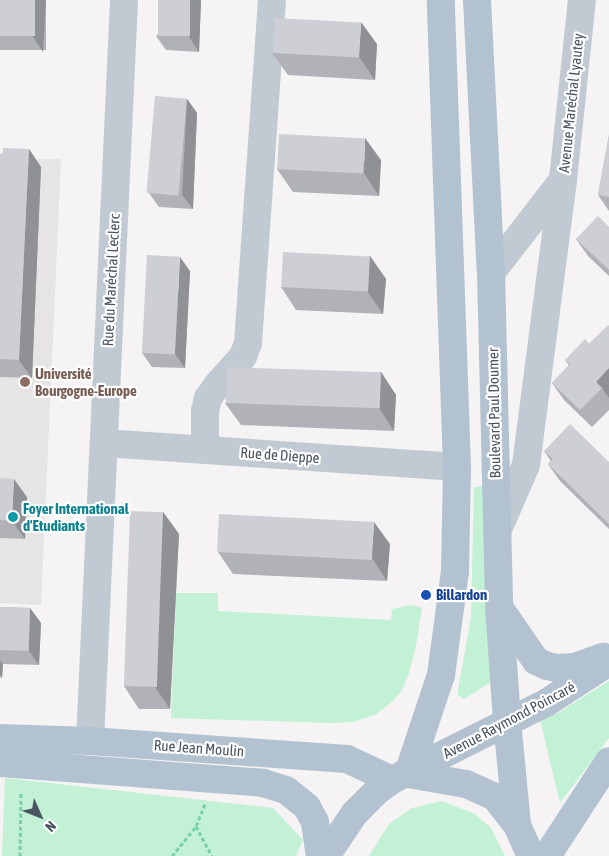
<!DOCTYPE html>
<meta charset="utf-8">
<style>
body{margin:0}
#map{position:relative;width:609px;height:856px;overflow:hidden;background:#f5f3f3;font-family:"Asap Condensed",sans-serif}
div>[style]{position:absolute}
.education>*{inset:0;background:#e6e4e5}
.green>*{inset:0;background:#c3f1d5}
.path>*{height:3px;margin-top:-1.5px;transform-origin:0;background:repeating-linear-gradient(90deg,#7ad0a6 0 4px,transparent 0 6.5px)}
.minor>*{height:28px;margin:-14px;padding:0 14px;transform-origin:14px;border-radius:14px;background:#c1cad2}
.major>*{height:28px;margin:-14px;padding:0 14px;transform-origin:14px;border-radius:14px;background:#b3c2d1}
.wall>*{inset:0;background:#b0b2b7;transform-origin:0 0}
.shaded-wall>*{inset:0;background:#909195}
.building>*{inset:0;background:#cdcfd5;transform-origin:0 0}
.dots>*{width:14px;height:14px;translate:-50% -50%;box-sizing:border-box;border:2px solid #fff;border-radius:50%}
span{translate:-50% -50%;white-space:nowrap;text-align:center;line-height:1.15;-webkit-text-stroke:4.5px #fff;paint-order:stroke}
.street-label{font-size:15px;color:#4a5661}
.education-label{font-size:15px;color:#785e54;font-weight:700}
.left{translate:0 -50%;text-align:left}
.culture-label{font-size:15px;color:#0d838f;font-weight:700}
.transit-label{font-size:15px;color:#164399;font-weight:700}
.north{position:absolute;left:15px;top:791px;width:50px;height:50px;-webkit-text-stroke:4px #fff;paint-order:stroke;rotate:134deg;font-size:14px;font-weight:700;line-height:20px;text-align:center;color:#4a5661}
.north::after{content:'';display:block;margin:auto;width:18px;height:22px;background:#4a5661;clip-path:polygon(50% 0,100% 100%,50% 72%,0 100%)}
</style>
<div id="map">
<div class="education">
<i style="clip-path:polygon(61px 159px,41px 605px,0 603px,0 160px)"></i>
</div>
<div class="green">
<i style="clip-path:polygon(484px 486px,491px 682px,464px 699px,458px 695px,458px 690px,471px 618px,474px 487px)"></i>
<i style="clip-path:polygon(176px 593px,218px 593px,218px 611px,391px 620px,392px 609px,411px 605px,422px 608px,416px 646px,409px 673px,402px 690px,392px 702px,376px 714px,354px 722px,331px 723px,171px 718px)"></i>
<i style="clip-path:polygon(609px 681px,609px 738px,560px 803px,540px 720px,558px 713px)"></i>
<i style="clip-path:polygon(5px 778px,273px 808px,303px 840px,296px 856px,2px 856px)"></i>
<i style="clip-path:polygon(442px 801px,475px 814px,491px 828px,505px 856px,369px 856px,389px 824px,412px 808px)"></i>
</div>
<div class="path">
<i style="left:205px;top:804px;width:24px;rotate:112deg"></i>
<i style="left:196px;top:826px;width:34px;rotate:62deg"></i>
<i style="left:20px;top:856px;width:64px;rotate:-89.1deg"></i>
<i style="left:172px;top:856px;width:38px;rotate:-51deg"></i>
</div>
<div class="minor">
<i style="left:491px;top:273px;width:118px;rotate:-52.3deg"></i>
<i style="left:563px;top:180px;width:181px;rotate:-84deg"></i>
<i style="left:104px;top:443px;width:354px;rotate:3.9deg"></i>
<i style="left:205px;top:450px;width:39px;rotate:-90deg"></i>
<i style="left:205px;top:411px;width:13px;rotate:-77deg"></i>
<i style="left:208px;top:398px;width:17px;rotate:-54deg"></i>
<i style="left:218px;top:384px;width:38px;rotate:-48deg"></i>
<i style="left:243px;top:356px;width:14px;rotate:-69deg"></i>
<i style="left:248px;top:343px;width:344px;rotate:-86deg"></i>
<i style="left:497px;top:532px;width:73px;rotate:-66.6deg"></i>
<i style="left:526px;top:465px;width:287px;rotate:-82.6deg"></i>
<i style="left:90px;top:741px;width:742px;rotate:-87.37deg"></i>
</div>
<div class="major">
<i style="left:477px;top:0;width:273px;rotate:87.1deg"></i>
<i style="left:491px;top:273px;width:333px;rotate:88.6deg"></i>
<i style="left:499px;top:606px;width:115px;rotate:86deg"></i>
<i style="left:507px;top:721px;width:104px;rotate:84.5deg"></i>
<i style="left:501px;top:610px;width:62px;rotate:55.5deg"></i>
<i style="left:536px;top:661px;width:12px;rotate:24deg"></i>
<i style="left:547px;top:666px;width:10px;rotate:11deg"></i>
<i style="left:557px;top:668px;width:18px;rotate:-3deg"></i>
<i style="left:575px;top:667px;width:30px;rotate:-20deg"></i>
<i style="left:0;top:738px;width:90px;rotate:1.9deg"></i>
<i style="left:90px;top:741px;width:258px;rotate:4deg"></i>
<i style="left:347px;top:759px;width:50px;rotate:25deg"></i>
<i style="left:0;top:763px;width:264px;rotate:4.3deg"></i>
<i style="left:263px;top:783px;width:24px;rotate:17deg"></i>
<i style="left:286px;top:790px;width:27px;rotate:39deg"></i>
<i style="left:307px;top:807px;width:17px;rotate:62deg"></i>
<i style="left:315px;top:822px;width:34px;rotate:82deg"></i>
<i style="left:408px;top:774px;width:104px;rotate:-71.6deg"></i>
<i style="left:441px;top:675px;width:105px;rotate:-82.3deg"></i>
<i style="left:455px;top:571px;width:104px;rotate:-88.9deg"></i>
<i style="left:457px;top:467px;width:467px;rotate:-92deg"></i>
<i style="left:408px;top:774px;width:59px;rotate:9.8deg"></i>
<i style="left:466px;top:784px;width:32px;rotate:24deg"></i>
<i style="left:495px;top:797px;width:36px;rotate:52deg"></i>
<i style="left:517px;top:825px;width:34px;rotate:66deg"></i>
<i style="left:326px;top:856px;width:50px;rotate:-56.3deg"></i>
<i style="left:354px;top:814px;width:33px;rotate:-45deg"></i>
<i style="left:377px;top:791px;width:19px;rotate:-36deg"></i>
<i style="left:392px;top:780px;width:172px;rotate:-26.6deg"></i>
<i style="left:546px;top:703px;width:75px;rotate:-33.1deg"></i>
<i style="left:547px;top:856px;width:113px;rotate:-56.9deg"></i>
</div>
<div class="wall">
<i style="left:0;top:0;width:46px;height:50px"></i>
<i style="clip-path:polygon(201px 0,199px 52px,166px 50px,156px 36px)"></i>
<i style="clip-path:polygon(377px 44px,375px 80px,288px 75px,272px 53px)"></i>
<i style="clip-path:polygon(187px 99px,197px 113px,193px 209px,159px 207px,149px 193px)"></i>
<i style="clip-path:polygon(609px 135px,609px 211px,598px 195px)"></i>
<i style="clip-path:polygon(29px 149px,41px 167px,32px 378px,0 377px,0 154px)"></i>
<i style="clip-path:polygon(381px 160px,379px 196px,293px 192px,277px 169px)"></i>
<i style="clip-path:polygon(609px 227px,609px 276px,588px 256px,576px 239px)"></i>
<i style="clip-path:polygon(370px 256px,386px 279px,383px 314px,296px 310px,281px 287px)"></i>
<i style="clip-path:polygon(190px 271px,185px 368px,152px 367px,142px 353px)"></i>
<i style="clip-path:polygon(609px 326px,609px 410px,592px 427px,564px 400px,552px 383px,569px 365px,565px 360px,589px 344px)"></i>
<i style="clip-path:polygon(381px 372px,396px 395px,394px 431px,241px 425px,225px 403px)"></i>
<i style="clip-path:polygon(544px 451px,609px 462px,609px 529px,560px 481px,548px 464px,551px 461px)"></i>
<i style="clip-path:polygon(0 478px,27px 497px,25px 539px,0 538px)"></i>
<i style="clip-path:polygon(163px 512px,179px 534px,170px 709px,139px 709px,124px 686px)"></i>
<i style="clip-path:polygon(390px 544px,387px 581px,233px 574px,218px 552px)"></i>
<i style="clip-path:polygon(0 607px,30px 608px,41px 623px,39px 665px,3px 664px,2px 678px,0 677px)"></i>
</div>
<div class="shaded-wall">
<i style="clip-path:polygon(35px 0,46px 0,43px 52px,33px 37px)"></i>
<i style="clip-path:polygon(190px 0,201px 0,199px 52px,189px 37px)"></i>
<i style="clip-path:polygon(361px 22px,377px 44px,375px 80px,359px 57px)"></i>
<i style="clip-path:polygon(187px 99px,197px 113px,193px 209px,182px 195px)"></i>
<i style="clip-path:polygon(365px 138px,381px 160px,379px 196px,364px 173px)"></i>
<i style="clip-path:polygon(29px 149px,41px 167px,32px 378px,19px 360px)"></i>
<i style="clip-path:polygon(370px 256px,386px 279px,383px 314px,367px 291px)"></i>
<i style="clip-path:polygon(180px 257px,190px 271px,185px 368px,175px 354px)"></i>
<i style="clip-path:polygon(609px 368px,609px 398px,602px 388px,596px 382px)"></i>
<i style="clip-path:polygon(381px 372px,396px 395px,394px 431px,379px 408px)"></i>
<i style="clip-path:polygon(14px 479px,27px 497px,25px 539px,12px 521px)"></i>
<i style="clip-path:polygon(163px 512px,179px 534px,170px 709px,155px 687px)"></i>
<i style="clip-path:polygon(374px 522px,390px 544px,387px 581px,372px 558px)"></i>
<i style="clip-path:polygon(30px 608px,41px 623px,39px 665px,29px 651px)"></i>
<i style="clip-path:polygon(0 660px,3px 664px,2px 678px,0 675px)"></i>
</div>
<div class="building">
<i style="left:0;top:0;width:35px;height:36px"></i>
<i style="left:158px;top:0;width:32px;height:36px"></i>
<i style="left:275px;top:18px;width:86px;height:35px;rotate:3deg"></i>
<i style="left:155px;top:96px;width:32px;height:97px;rotate:5deg"></i>
<i style="left:279px;top:134px;width:86px;height:35px;rotate:3deg"></i>
<i style="clip-path:polygon(609px 135px,609px 197px,598px 195px)"></i>
<i style="clip-path:polygon(3px 148px,29px 149px,19px 360px,0 359px,0 154px,3px 154px)"></i>
<i style="clip-path:polygon(598px 216px,609px 227px,609px 270px,576px 239px)"></i>
<i style="left:283px;top:252px;width:87px;height:35px;rotate:3deg"></i>
<i style="left:147px;top:255px;width:33px;height:98px;rotate:3deg"></i>
<i style="clip-path:polygon(608px 325px,609px 326px,609px 368px,596px 382px,602px 388px,580px 410px,552px 383px,570px 364px,565px 360px,585px 339px,589px 344px)"></i>
<i style="left:227px;top:367px;width:154px;height:36px;rotate:2deg"></i>
<i style="clip-path:polygon(570px 424px,609px 462px,609px 524px,548px 464px,553px 459px,544px 451px)"></i>
<i style="clip-path:polygon(0 478px,14px 479px,12px 521px,0 520px)"></i>
<i style="left:130px;top:511px;width:33px;height:175px;rotate:2deg"></i>
<i style="left:219px;top:514px;width:155px;height:38px;rotate:3deg"></i>
<i style="left:0;top:607px;width:30px;height:43px;rotate:2deg"></i>
</div>
<div class="dots">
<i style="left:25px;top:382px;background:#8d6e63"></i>
<i style="left:13px;top:517px;background:#0f9aa8"></i>
<i style="left:426px;top:595px;background:#1a4fb4"></i>
</div>
<div class="street-label">
<span style="left:571px;top:103px;rotate:-84deg">Avenue Maréchal Lyautey</span>
<span style="left:111px;top:280px;rotate:-87deg">Rue du Maréchal Leclerc</span>
<span style="left:494px;top:413px;rotate:-91deg">Boulevard Paul Doumer</span>
<span style="left:280px;top:455px;rotate:4deg">Rue de Dieppe</span>
<span style="left:509px;top:720px;rotate:-28deg">Avenue Raymond Poincaré</span>
<span style="left:199px;top:748px;rotate:4deg">Rue Jean Moulin</span>
</div>
<div class="education-label">
<span class="left" style="left:35px;top:382px">Université<br>Bourgogne-Europe</span>
</div>
<div class="culture-label">
<span class="left" style="left:23px;top:517px">Foyer International<br>d'Etudiants</span>
</div>
<div class="transit-label">
<span class="left" style="left:436px;top:595px">Billardon</span>
</div>
<div class="north">N</div>
</div>
